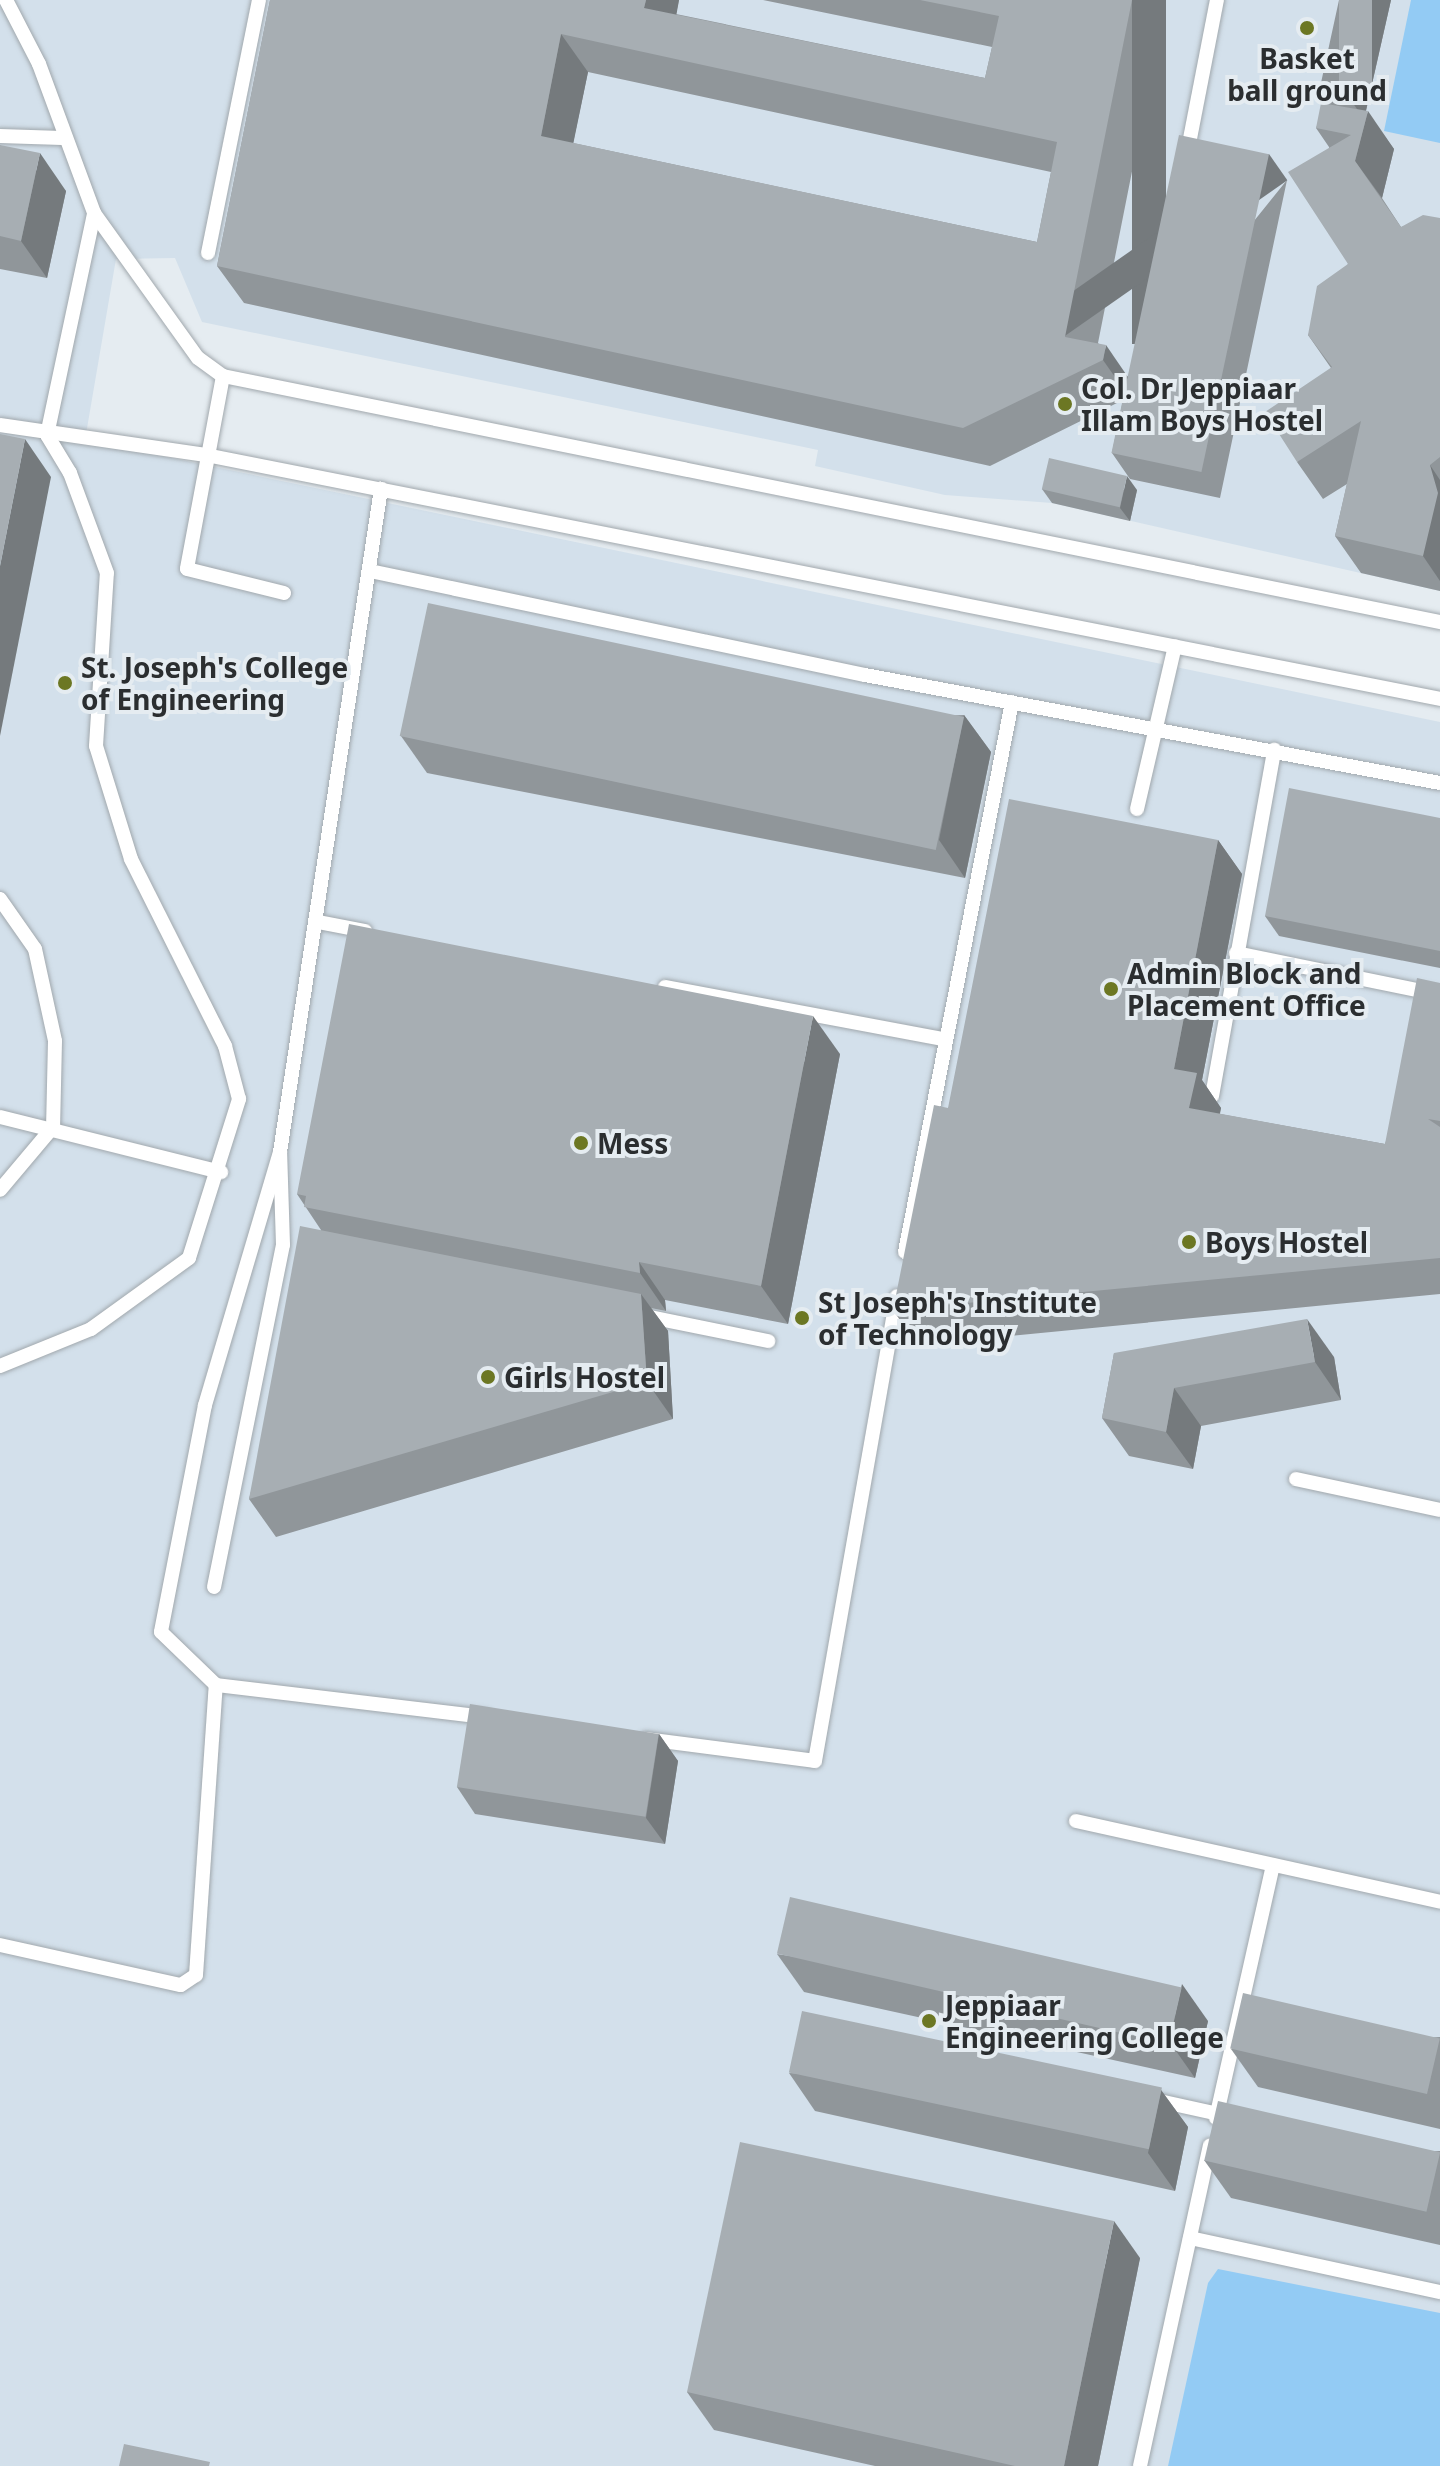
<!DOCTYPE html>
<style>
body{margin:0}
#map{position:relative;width:1440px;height:2466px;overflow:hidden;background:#e5ecf1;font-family:"Noto Sans",sans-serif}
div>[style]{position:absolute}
.built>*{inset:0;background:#d3e0eb}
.green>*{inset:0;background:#93cbf4}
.roads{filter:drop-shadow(0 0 2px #a1a8ad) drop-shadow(0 0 2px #a1a8ad)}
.lane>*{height:14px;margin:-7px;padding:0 7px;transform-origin:7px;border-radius:7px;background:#fff}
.wall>*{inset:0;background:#90969a}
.shaded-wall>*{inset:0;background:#757a7d;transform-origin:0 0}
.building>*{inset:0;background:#a7aeb3;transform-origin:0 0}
.dots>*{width:22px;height:22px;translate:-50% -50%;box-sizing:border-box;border:4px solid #e5ecf1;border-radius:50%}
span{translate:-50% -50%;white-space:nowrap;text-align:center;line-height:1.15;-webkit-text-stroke:8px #e5ecf1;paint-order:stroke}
.poi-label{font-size:28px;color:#2b2e30;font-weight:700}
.left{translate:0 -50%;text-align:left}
</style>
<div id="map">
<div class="built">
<i style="clip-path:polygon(0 0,1440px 0,1440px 591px,1052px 503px,945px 495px,815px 466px,818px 450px,202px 322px,175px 258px,116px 259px,85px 440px,1440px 722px,1440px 2466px,0 2466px)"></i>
</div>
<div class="green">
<i style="clip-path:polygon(1411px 0,1440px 0,1440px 143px,1384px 131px)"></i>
<i style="clip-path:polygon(1218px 2269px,1440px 2313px,1440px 2466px,1168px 2466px,1208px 2283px)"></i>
</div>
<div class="roads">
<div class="lane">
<i style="left:6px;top:0;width:72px;rotate:62.7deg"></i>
<i style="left:39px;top:64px;width:159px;rotate:69.7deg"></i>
<i style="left:94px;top:213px;width:178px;rotate:54.4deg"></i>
<i style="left:198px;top:358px;width:31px;rotate:36deg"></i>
<i style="left:223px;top:376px;width:1242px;rotate:11.43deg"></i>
<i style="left:0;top:136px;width:62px;rotate:1.8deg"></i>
<i style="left:1187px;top:154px;width:157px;rotate:-79deg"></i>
<i style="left:208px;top:253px;width:258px;rotate:-78.6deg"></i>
<i style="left:223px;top:376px;width:196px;rotate:100.6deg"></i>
<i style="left:187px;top:569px;width:100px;rotate:13.9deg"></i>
<i style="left:0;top:425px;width:208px;rotate:8.3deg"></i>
<i style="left:206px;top:455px;width:1258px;rotate:11.18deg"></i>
<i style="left:370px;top:571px;width:506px;rotate:11.87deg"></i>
<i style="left:865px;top:675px;width:585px;rotate:10.64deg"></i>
<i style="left:1137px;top:809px;width:167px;rotate:-76.9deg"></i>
<i style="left:0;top:899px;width:61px;rotate:55deg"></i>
<i style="left:35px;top:949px;width:94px;rotate:77.7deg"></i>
<i style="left:55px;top:1041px;width:86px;rotate:91.3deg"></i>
<i style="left:53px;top:1127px;width:82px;rotate:130.1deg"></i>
<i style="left:318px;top:922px;width:48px;rotate:10.8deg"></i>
<i style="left:1236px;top:953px;width:208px;rotate:11.6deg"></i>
<i style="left:665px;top:987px;width:283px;rotate:10.6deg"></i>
<i style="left:1212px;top:1096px;width:352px;rotate:-79.8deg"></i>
<i style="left:0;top:1117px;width:228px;rotate:14deg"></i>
<i style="left:280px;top:1152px;width:264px;rotate:106.5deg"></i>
<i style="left:205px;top:1405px;width:231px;rotate:101deg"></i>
<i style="left:161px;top:1632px;width:76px;rotate:43.9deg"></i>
<i style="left:216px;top:1685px;width:272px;rotate:6.8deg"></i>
<i style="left:905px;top:1252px;width:560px;rotate:-78.99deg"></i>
<i style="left:640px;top:1315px;width:131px;rotate:11.5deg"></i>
<i style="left:0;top:1366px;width:98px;rotate:-22.1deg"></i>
<i style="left:91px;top:1329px;width:121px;rotate:-35.9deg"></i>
<i style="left:189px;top:1258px;width:167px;rotate:-72.5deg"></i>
<i style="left:239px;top:1099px;width:55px;rotate:-104.8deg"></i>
<i style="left:225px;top:1046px;width:209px;rotate:-116.7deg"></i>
<i style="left:131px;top:859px;width:118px;rotate:-107.2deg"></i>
<i style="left:96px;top:746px;width:173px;rotate:-86.4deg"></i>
<i style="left:107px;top:573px;width:107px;rotate:-110.3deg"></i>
<i style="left:70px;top:473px;width:44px;rotate:-121.2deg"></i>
<i style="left:47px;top:435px;width:227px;rotate:-78deg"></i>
<i style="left:1296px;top:1479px;width:147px;rotate:12.1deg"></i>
<i style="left:214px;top:1587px;width:349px;rotate:-78.6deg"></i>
<i style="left:283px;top:1245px;width:93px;rotate:-91.8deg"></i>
<i style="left:280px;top:1152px;width:671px;rotate:-81.34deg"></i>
<i style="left:646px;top:1739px;width:170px;rotate:7.4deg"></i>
<i style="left:815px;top:1761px;width:472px;rotate:-80deg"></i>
<i style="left:1076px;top:1821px;width:373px;rotate:12.5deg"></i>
<i style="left:0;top:1945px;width:185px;rotate:12.5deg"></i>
<i style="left:181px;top:1985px;width:18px;rotate:-34deg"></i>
<i style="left:196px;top:1975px;width:291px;rotate:-86.1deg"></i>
<i style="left:1155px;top:2100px;width:79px;rotate:12.4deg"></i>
<i style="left:1216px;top:2118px;width:259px;rotate:-77.3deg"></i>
<i style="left:1190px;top:2238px;width:256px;rotate:12.2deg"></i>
<i style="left:1140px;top:2466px;width:328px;rotate:-77.7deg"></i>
</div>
</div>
<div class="wall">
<i style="clip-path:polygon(evenodd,270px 0,679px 0,676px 14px,985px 78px,992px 47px,763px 0,1166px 0,1098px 343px,1128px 377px,1287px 180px,1220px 498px,1130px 479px,1112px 453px,1123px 400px,990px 466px,244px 303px,217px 266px,270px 0,588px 72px,1051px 172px,1037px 242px,573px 143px,588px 72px)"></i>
<i style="clip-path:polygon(1339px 0,1391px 0,1366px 111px,1394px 149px,1382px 198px,1401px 227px,1440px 218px,1440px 591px,1361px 573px,1335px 536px,1347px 484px,1323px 499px,1297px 462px,1331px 368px,1308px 335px,1348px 264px,1329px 147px,1316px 128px,1327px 104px,1319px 92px)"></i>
<i style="clip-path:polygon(0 145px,66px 191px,47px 278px,0 269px)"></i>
<i style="clip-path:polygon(1042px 489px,1137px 490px,1130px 521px,1052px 503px)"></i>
<i style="clip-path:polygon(964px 715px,991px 752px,965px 878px,427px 773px,401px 736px)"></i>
<i style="clip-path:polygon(1440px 818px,1440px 968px,1279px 936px,1265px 916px)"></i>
<i style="clip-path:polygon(1218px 840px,1242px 874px,1202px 1080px,1221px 1108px,1220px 1114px,1385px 1144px,1440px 983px,1440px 1294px,917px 1345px,893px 1310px,948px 1108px)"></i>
<i style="clip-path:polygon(840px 1054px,788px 1324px,665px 1300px,666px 1311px,651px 1308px,668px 1331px,673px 1419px,276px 1537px,249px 1499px,321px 1230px,297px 1194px)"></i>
<i style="clip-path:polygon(1114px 1353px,1334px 1357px,1341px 1400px,1201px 1426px,1193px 1469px,1129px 1456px,1102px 1418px)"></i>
<i style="clip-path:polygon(659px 1734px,678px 1761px,665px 1844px,475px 1814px,457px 1787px)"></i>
<i style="clip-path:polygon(777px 1954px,1208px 2021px,1195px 2078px,804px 1992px)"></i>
<i style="clip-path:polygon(1440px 2037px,1440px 2129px,1258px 2087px,1231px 2049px)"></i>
<i style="clip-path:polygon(789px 2073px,1161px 2090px,1188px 2127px,1175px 2191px,815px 2111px)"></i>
<i style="clip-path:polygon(1440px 2151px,1440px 2245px,1231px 2198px,1204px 2160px)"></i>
<i style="clip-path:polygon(1140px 2258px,1098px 2466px,875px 2466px,714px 2430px,687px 2392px)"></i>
</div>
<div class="shaded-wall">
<i style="clip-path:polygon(646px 0,679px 0,671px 45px,644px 8px)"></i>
<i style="left:1132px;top:0;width:34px;height:344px"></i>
<i style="clip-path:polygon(1372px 0,1391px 0,1364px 119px,1350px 99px)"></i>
<i style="clip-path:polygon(561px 34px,588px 72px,567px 174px,541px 136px)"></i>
<i style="clip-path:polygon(1368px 111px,1394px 149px,1382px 198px,1355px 161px)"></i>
<i style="clip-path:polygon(40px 153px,66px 191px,47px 278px,21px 241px)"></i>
<i style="left:1269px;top:154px;width:32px;height:324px;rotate:55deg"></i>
<i style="clip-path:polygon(1106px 345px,1132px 383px,1129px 397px,1103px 360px)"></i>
<i style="clip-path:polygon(25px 439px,51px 477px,0 736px,0 566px)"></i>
<i style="clip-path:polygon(1430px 465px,1440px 480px,1440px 581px,1423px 556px)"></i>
<i style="clip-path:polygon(1127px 476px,1137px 490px,1130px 521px,1120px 508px)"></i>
<i style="clip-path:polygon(964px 715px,991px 752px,965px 878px,939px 840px)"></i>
<i style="clip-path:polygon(1218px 840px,1242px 874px,1202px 1080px,1221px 1108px,1213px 1142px,1189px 1108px,1174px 1069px)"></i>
<i style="clip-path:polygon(813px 1016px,840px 1054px,788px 1324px,761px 1286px)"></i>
<i style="clip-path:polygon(639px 1262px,665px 1300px,666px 1311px,640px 1273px)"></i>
<i style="clip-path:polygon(641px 1294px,668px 1331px,673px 1419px,647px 1382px)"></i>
<i style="clip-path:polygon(1307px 1319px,1334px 1357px,1341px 1400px,1315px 1362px)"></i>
<i style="clip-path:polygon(1174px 1388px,1201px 1426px,1193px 1469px,1166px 1432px)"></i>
<i style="clip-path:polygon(659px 1734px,678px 1761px,665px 1844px,646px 1818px)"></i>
<i style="clip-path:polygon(1182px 1984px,1208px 2021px,1195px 2078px,1169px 2041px)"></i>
<i style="clip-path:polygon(1161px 2090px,1188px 2127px,1175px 2191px,1148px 2153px)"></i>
<i style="clip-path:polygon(1114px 2221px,1140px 2258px,1098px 2466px,1064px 2466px)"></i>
</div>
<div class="building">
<i style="clip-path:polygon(evenodd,270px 0,646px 0,644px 8px,985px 78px,999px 16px,920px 0,1132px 0,1065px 337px,1106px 345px,1103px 360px,963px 428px,217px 266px,270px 0,561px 34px,1057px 142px,1037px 242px,541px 136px,561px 34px)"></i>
<i style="left:1339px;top:0;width:33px;height:94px"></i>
<i style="clip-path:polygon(1321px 103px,1368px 111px,1355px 161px,1401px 227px,1423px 215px,1440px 218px,1440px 457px,1430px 465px,1438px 493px,1423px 556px,1335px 536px,1361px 421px,1297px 462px,1265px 412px,1332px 367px,1308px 335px,1317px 286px,1348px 264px,1288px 172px,1351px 135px,1316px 128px)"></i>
<i style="left:1179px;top:135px;width:92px;height:325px;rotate:12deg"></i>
<i style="clip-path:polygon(0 145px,40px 153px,21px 241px,0 236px)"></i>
<i style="clip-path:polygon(0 434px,25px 439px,0 566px)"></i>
<i style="left:1049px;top:458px;width:80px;height:32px;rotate:13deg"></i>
<i style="left:428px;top:603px;width:548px;height:136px;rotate:12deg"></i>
<i style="clip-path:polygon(1289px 788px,1440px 818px,1440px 951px,1265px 916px)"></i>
<i style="clip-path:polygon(1009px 799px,1218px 840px,1174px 1069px,1197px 1073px,1189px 1108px,1385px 1144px,1417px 978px,1440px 983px,1440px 1121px,1428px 1119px,1440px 1127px,1440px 1258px,893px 1310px,934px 1105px,948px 1108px)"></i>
<i style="clip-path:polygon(349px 924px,813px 1016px,761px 1286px,639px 1262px,640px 1273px,304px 1207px,306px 1196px,297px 1194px)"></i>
<i style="clip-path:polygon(300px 1226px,641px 1294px,647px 1382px,249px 1499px)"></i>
<i style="clip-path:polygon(1307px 1319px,1315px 1362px,1174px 1388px,1166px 1432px,1102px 1418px,1114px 1353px)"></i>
<i style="left:470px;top:1704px;width:191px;height:84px;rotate:9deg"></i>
<i style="left:790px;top:1897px;width:402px;height:58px;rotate:13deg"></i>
<i style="left:1243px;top:1993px;width:202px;height:57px;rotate:13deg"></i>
<i style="left:802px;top:2011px;width:368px;height:63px;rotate:12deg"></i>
<i style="left:1218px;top:2101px;width:228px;height:61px;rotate:13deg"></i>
<i style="clip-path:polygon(740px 2142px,1114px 2221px,1064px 2466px,1015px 2466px,687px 2392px)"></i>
<i style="clip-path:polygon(124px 2444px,210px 2462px,209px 2466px,119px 2466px)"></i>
</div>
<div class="dots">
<i style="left:1307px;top:28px;background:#6c7723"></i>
<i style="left:1065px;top:404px;background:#6c7723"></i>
<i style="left:65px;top:683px;background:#6c7723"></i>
<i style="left:1111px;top:989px;background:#6c7723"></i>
<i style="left:581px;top:1143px;background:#6c7723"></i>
<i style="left:1189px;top:1242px;background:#6c7723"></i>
<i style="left:802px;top:1318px;background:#6c7723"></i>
<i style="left:488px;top:1377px;background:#6c7723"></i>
<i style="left:929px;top:2021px;background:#6c7723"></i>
</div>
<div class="poi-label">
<span style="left:1307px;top:74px">Basket<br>ball ground</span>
<span class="left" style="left:1081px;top:404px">Col. Dr Jeppiaar<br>Illam Boys Hostel</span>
<span class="left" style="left:81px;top:683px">St. Joseph's College<br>of Engineering</span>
<span class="left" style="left:1127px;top:989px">Admin Block and<br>Placement Office</span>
<span class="left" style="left:597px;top:1143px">Mess</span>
<span class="left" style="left:1205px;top:1242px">Boys Hostel</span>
<span class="left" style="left:818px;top:1318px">St Joseph's Institute<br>of Technology</span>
<span class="left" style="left:504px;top:1377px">Girls Hostel</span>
<span class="left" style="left:945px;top:2021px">Jeppiaar<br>Engineering College</span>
</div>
</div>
